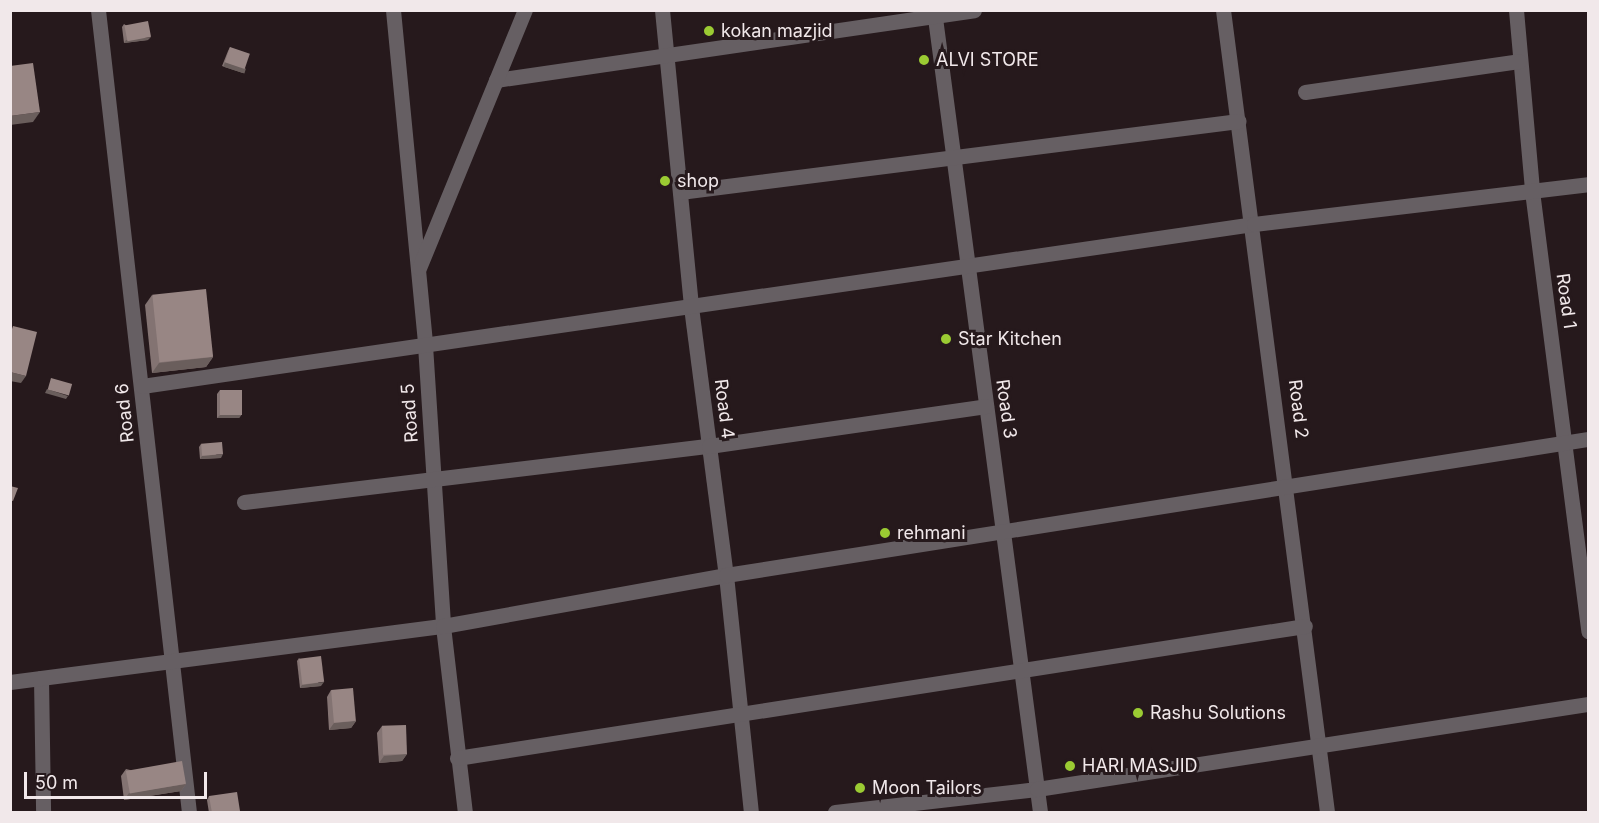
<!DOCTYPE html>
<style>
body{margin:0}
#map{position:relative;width:1599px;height:823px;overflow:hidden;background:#26191c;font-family:Inter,sans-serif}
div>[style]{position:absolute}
.minor>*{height:15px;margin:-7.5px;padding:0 7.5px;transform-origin:7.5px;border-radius:7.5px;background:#665f63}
.wall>*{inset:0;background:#837372}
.shaded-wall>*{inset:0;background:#6a5e5c;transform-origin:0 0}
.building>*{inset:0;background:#988684;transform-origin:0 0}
.dots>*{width:16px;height:16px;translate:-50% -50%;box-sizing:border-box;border:3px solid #26191c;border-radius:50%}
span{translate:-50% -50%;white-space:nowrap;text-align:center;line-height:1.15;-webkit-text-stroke:6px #26191c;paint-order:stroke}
.poi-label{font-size:18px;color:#f1e8ea}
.left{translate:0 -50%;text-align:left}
.street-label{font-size:18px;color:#f1e8ea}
.frame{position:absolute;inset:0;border:12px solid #f1e8ea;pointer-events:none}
.scale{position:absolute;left:24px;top:772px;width:183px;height:27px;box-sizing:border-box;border:3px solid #f1e8ea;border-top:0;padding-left:8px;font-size:18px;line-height:21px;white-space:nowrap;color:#f1e8ea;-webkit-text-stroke:4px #26191c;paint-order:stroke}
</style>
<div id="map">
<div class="minor">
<i style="left:98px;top:10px;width:807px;rotate:83.53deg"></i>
<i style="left:393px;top:10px;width:337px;rotate:84.5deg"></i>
<i style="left:425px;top:345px;width:282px;rotate:86.3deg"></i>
<i style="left:443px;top:626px;width:187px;rotate:83.3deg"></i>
<i style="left:662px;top:10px;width:298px;rotate:84.4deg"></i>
<i style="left:691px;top:307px;width:270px;rotate:82.6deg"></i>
<i style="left:726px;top:575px;width:238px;rotate:84deg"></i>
<i style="left:934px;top:10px;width:809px;rotate:82.47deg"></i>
<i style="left:1223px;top:10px;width:809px;rotate:82.61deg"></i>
<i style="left:1516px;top:10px;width:182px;rotate:84.9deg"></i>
<i style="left:1532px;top:191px;width:444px;rotate:82.7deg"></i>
<i style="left:496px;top:80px;width:483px;rotate:-8.3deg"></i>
<i style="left:1305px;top:92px;width:216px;rotate:-8.2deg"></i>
<i style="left:680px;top:192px;width:563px;rotate:-7.24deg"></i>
<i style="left:419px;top:268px;width:279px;rotate:-67.7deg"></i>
<i style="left:142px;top:386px;width:1124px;rotate:-8.29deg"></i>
<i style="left:1254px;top:224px;width:336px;rotate:-6.8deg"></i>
<i style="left:244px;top:502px;width:468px;rotate:-6.9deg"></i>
<i style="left:709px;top:446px;width:280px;rotate:-8.2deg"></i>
<i style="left:41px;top:678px;width:134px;rotate:89.1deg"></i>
<i style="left:10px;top:682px;width:437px;rotate:-7.4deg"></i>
<i style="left:443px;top:626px;width:288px;rotate:-10.2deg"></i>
<i style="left:726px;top:575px;width:873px;rotate:-8.97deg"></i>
<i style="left:457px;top:758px;width:858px;rotate:-8.85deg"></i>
<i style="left:835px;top:812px;width:203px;rotate:-6.5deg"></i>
<i style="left:1037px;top:789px;width:558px;rotate:-8.77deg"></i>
</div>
<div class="wall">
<i style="clip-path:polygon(124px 24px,148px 40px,124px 43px,122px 27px)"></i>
<i style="clip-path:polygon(230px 47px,243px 73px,222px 66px,228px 51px)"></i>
<i style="clip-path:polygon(152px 295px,213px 357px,206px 367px,152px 373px,145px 305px)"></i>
<i style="clip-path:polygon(220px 390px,242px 414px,239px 418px,217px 418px,217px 394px)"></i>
<i style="clip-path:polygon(201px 444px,221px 458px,200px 459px,199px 447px)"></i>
<i style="clip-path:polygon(299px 658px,321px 686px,300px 688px,297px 661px)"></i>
<i style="clip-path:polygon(331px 690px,356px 721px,351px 728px,329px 730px,327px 697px)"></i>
<i style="clip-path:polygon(382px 726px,407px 754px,402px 761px,379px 763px,377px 733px)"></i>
<i style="clip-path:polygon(126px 769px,186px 784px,181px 791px,124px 800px,121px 776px)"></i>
<i style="clip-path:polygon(209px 796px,240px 811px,239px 813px,209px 813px,207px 800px)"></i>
</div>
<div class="shaded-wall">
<i style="clip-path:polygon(151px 37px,148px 40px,124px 43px,126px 40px)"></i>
<i style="left:225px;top:62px;width:22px;height:5px;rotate:18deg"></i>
<i style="clip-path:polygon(40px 112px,33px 122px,10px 125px,10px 116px)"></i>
<i style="clip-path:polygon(213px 357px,206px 367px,152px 373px,159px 363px)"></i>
<i style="clip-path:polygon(10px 372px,26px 376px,21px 383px,10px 381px)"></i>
<i style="clip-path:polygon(47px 389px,68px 396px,66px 399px,45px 393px)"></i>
<i style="clip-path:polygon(242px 414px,239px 418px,217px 418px,220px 415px)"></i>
<i style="clip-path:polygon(223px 454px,221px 458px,200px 459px,202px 456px)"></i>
<i style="clip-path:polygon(324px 682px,321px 686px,300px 688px,302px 685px)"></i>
<i style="clip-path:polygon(356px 721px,351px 728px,329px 730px,334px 723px)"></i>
<i style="clip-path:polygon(407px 754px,402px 761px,379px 763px,384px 756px)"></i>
<i style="clip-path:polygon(186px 784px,181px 791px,124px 800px,129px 793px)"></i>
</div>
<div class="building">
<i style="left:148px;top:21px;width:16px;height:24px;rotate:79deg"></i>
<i style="left:230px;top:47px;width:21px;height:16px;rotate:19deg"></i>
<i style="clip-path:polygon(33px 63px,40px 112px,10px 116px,10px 66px)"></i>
<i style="left:206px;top:289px;width:68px;height:54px;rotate:84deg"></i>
<i style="clip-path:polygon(13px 326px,37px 332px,26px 376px,10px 372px,10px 335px)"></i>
<i style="left:51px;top:378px;width:22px;height:12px;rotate:16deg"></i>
<i style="left:220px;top:390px;width:22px;height:25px"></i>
<i style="left:222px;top:442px;width:12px;height:21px;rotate:85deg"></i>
<i style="clip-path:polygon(10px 486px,18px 488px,13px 501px,10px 500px)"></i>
<i style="left:321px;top:656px;width:26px;height:22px;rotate:83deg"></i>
<i style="left:353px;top:688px;width:33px;height:22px;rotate:85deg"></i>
<i style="left:406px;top:725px;width:29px;height:24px;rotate:88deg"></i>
<i style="left:182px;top:761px;width:23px;height:57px;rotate:80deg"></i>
<i style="clip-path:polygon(237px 792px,240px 811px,227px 813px,212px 813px,209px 796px)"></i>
</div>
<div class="dots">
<i style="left:709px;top:31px;background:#9bcb33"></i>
<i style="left:924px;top:60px;background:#9bcb33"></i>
<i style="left:665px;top:181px;background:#9bcb33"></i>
<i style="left:946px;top:339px;background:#9bcb33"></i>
<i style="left:885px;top:533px;background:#9bcb33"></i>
<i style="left:1138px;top:713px;background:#9bcb33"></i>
<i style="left:1070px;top:766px;background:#9bcb33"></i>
<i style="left:860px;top:788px;background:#9bcb33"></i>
</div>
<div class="poi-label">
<span class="left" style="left:721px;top:31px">kokan mazjid</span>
<span class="left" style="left:936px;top:60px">ALVI STORE</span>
<span class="left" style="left:677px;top:181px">shop</span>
<span class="left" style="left:958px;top:339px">Star Kitchen</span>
<span class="left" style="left:897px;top:533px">rehmani</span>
<span class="left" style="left:1150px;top:713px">Rashu Solutions</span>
<span class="left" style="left:1082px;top:766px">HARI MASJID</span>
<span class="left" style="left:872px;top:788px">Moon Tailors</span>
</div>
<div class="street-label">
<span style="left:1566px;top:301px;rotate:82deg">Road 1</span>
<span style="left:724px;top:409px;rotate:83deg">Road 4</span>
<span style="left:1006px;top:409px;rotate:82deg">Road 3</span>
<span style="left:1298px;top:409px;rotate:83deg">Road 2</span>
<span style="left:125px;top:413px;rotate:-96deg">Road 6</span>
<span style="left:410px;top:413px;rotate:-94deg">Road 5</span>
</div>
<div class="frame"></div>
<div class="scale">50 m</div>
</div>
